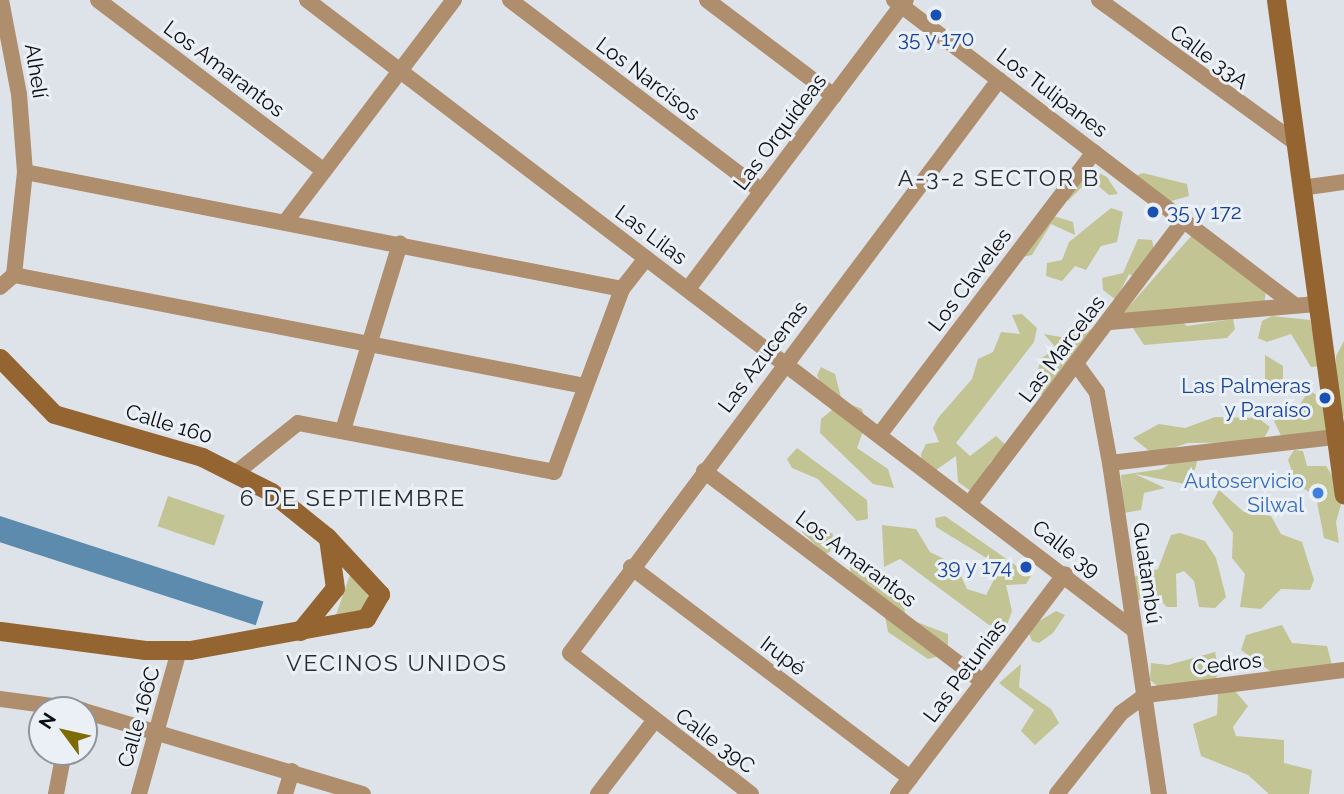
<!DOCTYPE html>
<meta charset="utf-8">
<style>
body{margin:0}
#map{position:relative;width:1344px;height:794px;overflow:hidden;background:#dee3e9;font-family:Raleway,sans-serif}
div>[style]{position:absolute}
.green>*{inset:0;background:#c2c494;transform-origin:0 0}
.water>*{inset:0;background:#5c8bad;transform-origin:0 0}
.minor>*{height:16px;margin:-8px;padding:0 8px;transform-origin:8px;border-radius:8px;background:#af8e6e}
.secondary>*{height:19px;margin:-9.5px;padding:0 9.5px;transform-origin:9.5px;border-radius:9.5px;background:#946431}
.dots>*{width:19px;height:19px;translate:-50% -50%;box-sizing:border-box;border:4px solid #ebf0f7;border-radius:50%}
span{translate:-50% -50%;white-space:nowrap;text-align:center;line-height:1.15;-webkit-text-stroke:6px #ebf0f7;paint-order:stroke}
.transit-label{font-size:21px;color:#164399}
.left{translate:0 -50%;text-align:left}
.right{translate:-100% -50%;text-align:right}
.street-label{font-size:21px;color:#0a0c0e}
.shop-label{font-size:21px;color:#366cbe}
.neighbourhood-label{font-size:23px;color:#282c31;letter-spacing:2px}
.north{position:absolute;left:28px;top:696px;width:70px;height:70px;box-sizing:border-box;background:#ebf0f7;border:2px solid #91959a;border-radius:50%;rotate:303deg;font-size:19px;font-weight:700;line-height:28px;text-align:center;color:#0a0c0e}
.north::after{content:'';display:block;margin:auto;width:24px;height:32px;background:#7e6b03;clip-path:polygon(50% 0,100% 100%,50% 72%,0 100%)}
</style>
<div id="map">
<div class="green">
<i style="clip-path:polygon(1090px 169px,1107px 177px,1118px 194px,1109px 195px,1090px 179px,1068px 201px,1064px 197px)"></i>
<i style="clip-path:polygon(1143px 173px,1187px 184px,1189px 196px,1168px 202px,1135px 176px)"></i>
<i style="clip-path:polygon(1111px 208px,1123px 212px,1117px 242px,1101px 246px,1086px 270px,1075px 266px,1062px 281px,1046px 276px,1047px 263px,1062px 260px,1069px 242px)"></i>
<i style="clip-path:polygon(1053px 216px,1073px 222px,1075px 235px,1051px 224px,1032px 255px,1023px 257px)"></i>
<i style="clip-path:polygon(1193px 234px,1266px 290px,1264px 306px,1179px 320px,1187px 326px,1233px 319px,1235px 329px,1227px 338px,1144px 345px,1123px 313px)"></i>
<i style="clip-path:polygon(1138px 239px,1152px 240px,1158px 267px,1141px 280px,1129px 274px,1116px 300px,1103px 290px,1102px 278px,1123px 273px)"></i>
<i style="clip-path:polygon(1022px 314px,1037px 328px,1034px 342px,956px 443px,970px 456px,996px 436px,1007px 446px,990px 462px,975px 494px,958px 482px,956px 456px,936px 470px,922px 464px,921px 454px,926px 444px,939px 442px,933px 428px,938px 418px,972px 379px,978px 359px,993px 352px,1001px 332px,1020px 334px,1012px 315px)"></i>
<i style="clip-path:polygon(1272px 316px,1310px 320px,1321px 366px,1311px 367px,1291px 334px,1267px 342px,1258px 338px,1262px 321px)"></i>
<i style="clip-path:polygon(1080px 324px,1092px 331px,1042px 395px,1035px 382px,1041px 358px,1057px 349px,1044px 334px,1066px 338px)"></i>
<i style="clip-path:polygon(1344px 341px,1344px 417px,1337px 405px,1336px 356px)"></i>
<i style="clip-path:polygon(1265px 355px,1283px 366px,1283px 383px,1277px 389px,1265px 383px)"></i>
<i style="clip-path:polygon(821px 367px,835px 374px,842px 401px,862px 409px,866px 423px,857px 448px,888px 469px,894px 488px,873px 484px,820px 433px,821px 419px,832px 410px,817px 375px)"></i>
<i style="clip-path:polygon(1309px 390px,1322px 399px,1328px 431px,1284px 442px,1274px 421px,1299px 406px)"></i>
<i style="clip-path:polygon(1215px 417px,1258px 418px,1270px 427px,1262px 442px,1188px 443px,1153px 454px,1133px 438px,1159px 424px,1185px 428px)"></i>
<i style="clip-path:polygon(797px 448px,867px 500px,868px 519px,857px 521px,818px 479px,792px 468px,787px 459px)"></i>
<i style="clip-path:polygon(1294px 450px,1303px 451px,1307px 466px,1326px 466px,1344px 494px,1336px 522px,1339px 543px,1324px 538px,1316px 497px,1296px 483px,1288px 460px)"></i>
<i style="clip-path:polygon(1184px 455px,1198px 459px,1190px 485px,1135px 474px,1165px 488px,1144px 493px,1141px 510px,1124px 513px,1121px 475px,1162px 469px)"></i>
<i style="clip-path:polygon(1219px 490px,1244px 512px,1271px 516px,1281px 534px,1302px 542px,1314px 580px,1310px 590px,1281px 589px,1261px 609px,1240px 607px,1245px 574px,1232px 558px,1233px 533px,1212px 503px)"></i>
<i style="left:168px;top:496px;width:60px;height:32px;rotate:19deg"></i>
<i style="clip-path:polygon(945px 516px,1031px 576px,1026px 584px,1006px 585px,1012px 611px,1007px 625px,989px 625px,900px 559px,884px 567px,882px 525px,916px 529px,930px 552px,956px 565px,967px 589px,986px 595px,998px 572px,988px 559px,936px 527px,935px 518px)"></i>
<i style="clip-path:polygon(806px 520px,833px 534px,830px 552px,825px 554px,802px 532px)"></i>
<i style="clip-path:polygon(1180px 533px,1205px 541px,1216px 558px,1226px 597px,1215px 608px,1199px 607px,1194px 581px,1184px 571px,1176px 574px,1177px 607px,1167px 607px,1153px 593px,1135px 602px,1133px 577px,1158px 569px,1171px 535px)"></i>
<i style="clip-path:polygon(858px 559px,881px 574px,903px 603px,906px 618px,948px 634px,948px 654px,928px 659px,888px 632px,883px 606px,852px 577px,849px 564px)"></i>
<i style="clip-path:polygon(351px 572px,370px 599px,362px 610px,336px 615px)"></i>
<i style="clip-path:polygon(1056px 611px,1065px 615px,1053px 633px,1039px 643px,1032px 641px,1028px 631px,1034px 624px)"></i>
<i style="clip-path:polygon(1282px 625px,1292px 643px,1327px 646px,1332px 665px,1281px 679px,1241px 650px,1246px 635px)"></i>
<i style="clip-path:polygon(1215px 652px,1219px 671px,1213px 686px,1197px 697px,1174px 700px,1150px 680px,1151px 663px,1168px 665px)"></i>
<i style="clip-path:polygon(1021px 664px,1019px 687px,1051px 709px,1059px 723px,1035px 745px,1021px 731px,1034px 710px,999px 683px)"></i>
<i style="clip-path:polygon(1234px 690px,1248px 706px,1233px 727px,1236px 736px,1284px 740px,1284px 763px,1312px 770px,1309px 794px,1269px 794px,1248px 775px,1201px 756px,1193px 724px,1217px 715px,1218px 693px)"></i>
</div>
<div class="water">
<i style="left:0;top:516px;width:277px;height:25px;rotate:18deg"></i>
</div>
<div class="minor">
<i style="left:1px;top:0;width:96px;rotate:79.2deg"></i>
<i style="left:19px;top:94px;width:78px;rotate:85.6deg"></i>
<i style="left:25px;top:172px;width:104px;rotate:96.1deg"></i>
<i style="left:98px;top:0;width:283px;rotate:37.1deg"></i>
<i style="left:307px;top:0;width:1040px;rotate:37.3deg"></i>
<i style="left:510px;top:0;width:316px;rotate:37.2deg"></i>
<i style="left:707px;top:0;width:159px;rotate:37.1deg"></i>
<i style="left:894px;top:0;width:502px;rotate:37.3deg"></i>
<i style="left:1099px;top:0;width:243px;rotate:36deg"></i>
<i style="left:25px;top:172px;width:608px;rotate:11.09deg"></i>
<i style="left:622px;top:289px;width:39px;rotate:-52deg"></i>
<i style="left:1301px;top:188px;width:43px;rotate:-7.9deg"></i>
<i style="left:286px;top:221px;width:278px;rotate:-52.8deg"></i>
<i style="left:0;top:287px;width:18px;rotate:-41deg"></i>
<i style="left:14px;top:275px;width:582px;rotate:11deg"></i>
<i style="left:688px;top:289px;width:362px;rotate:-53deg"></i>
<i style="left:1110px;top:322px;width:207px;rotate:-5deg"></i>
<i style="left:1077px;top:365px;width:34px;rotate:54deg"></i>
<i style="left:1097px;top:393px;width:71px;rotate:79.5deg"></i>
<i style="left:1110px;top:463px;width:335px;rotate:81.6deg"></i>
<i style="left:343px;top:430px;width:195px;rotate:-73deg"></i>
<i style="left:880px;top:434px;width:354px;rotate:-52.8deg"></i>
<i style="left:1110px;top:463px;width:236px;rotate:-6.6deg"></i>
<i style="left:704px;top:471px;width:350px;rotate:37.1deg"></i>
<i style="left:237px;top:472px;width:78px;rotate:-38.8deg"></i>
<i style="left:298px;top:423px;width:261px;rotate:10.8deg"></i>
<i style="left:554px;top:472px;width:195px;rotate:-69.6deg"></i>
<i style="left:970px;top:503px;width:355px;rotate:-52.9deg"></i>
<i style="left:631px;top:567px;width:350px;rotate:37.1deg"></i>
<i style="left:0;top:699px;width:83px;rotate:7.6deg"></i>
<i style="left:84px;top:711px;width:291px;rotate:16.6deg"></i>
<i style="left:56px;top:794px;width:43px;rotate:-79.2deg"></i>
<i style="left:139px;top:794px;width:148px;rotate:-74.4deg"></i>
<i style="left:285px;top:794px;width:24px;rotate:-73deg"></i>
<i style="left:598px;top:794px;width:92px;rotate:-52.5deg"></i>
<i style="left:751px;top:794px;width:229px;rotate:-142.1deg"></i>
<i style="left:570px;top:653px;width:716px;rotate:-53.18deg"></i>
<i style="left:898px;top:794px;width:276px;rotate:-52.8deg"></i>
<i style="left:1057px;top:794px;width:103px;rotate:-51.7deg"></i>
<i style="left:1121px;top:713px;width:31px;rotate:-36deg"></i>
<i style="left:1146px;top:695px;width:200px;rotate:-7.2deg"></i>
</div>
<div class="secondary">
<i style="left:1276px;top:0;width:499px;rotate:82.2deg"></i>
<i style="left:0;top:358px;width:78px;rotate:46deg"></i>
<i style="left:54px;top:414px;width:154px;rotate:16.2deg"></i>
<i style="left:202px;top:457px;width:77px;rotate:26.9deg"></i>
<i style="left:271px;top:492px;width:72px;rotate:38.8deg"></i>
<i style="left:327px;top:537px;width:78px;rotate:47.1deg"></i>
<i style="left:380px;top:594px;width:28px;rotate:120deg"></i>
<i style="left:366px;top:618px;width:179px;rotate:169.7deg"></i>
<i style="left:190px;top:650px;width:45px;rotate:180deg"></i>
<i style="left:145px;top:650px;width:146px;rotate:-172.5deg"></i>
<i style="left:300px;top:631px;width:55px;rotate:-50.9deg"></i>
<i style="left:335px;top:588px;width:50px;rotate:-98deg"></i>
</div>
<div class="dots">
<i style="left:936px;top:15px;background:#1a4fb4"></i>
<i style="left:1153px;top:212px;background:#1a4fb4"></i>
<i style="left:1325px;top:398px;background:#1a4fb4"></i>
<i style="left:1318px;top:493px;background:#3f7fe0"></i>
<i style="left:1026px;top:567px;background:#1a4fb4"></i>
</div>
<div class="transit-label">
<span style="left:936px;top:39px">35 y 170</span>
<span class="left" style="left:1167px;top:212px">35 y 172</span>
<span class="right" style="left:1311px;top:398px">Las Palmeras<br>y Paraíso</span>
<span class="right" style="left:1012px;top:567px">39 y 174</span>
</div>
<div class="street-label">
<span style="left:1209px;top:57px;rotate:37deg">Calle 33A</span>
<span style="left:224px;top:69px;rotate:37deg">Los Amarantos</span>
<span style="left:36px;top:71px;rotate:81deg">Alhelí</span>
<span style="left:648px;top:79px;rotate:37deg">Los Narcisos</span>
<span style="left:1052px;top:93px;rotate:37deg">Los Tulipanes</span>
<span style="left:780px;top:132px;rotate:-53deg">Las Orquídeas</span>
<span style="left:651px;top:235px;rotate:37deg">Las Lilas</span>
<span style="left:970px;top:280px;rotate:-53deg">Los Claveles</span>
<span style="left:1062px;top:349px;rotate:-53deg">Las Marcelas</span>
<span style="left:763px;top:357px;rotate:-53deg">Las Azucenas</span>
<span style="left:169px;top:424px;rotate:17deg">Calle 160</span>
<span style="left:1066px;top:549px;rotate:38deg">Calle 39</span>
<span style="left:856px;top:559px;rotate:37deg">Los Amarantos</span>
<span style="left:1147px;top:573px;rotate:82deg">Guatambú</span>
<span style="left:783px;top:656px;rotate:37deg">Irupé</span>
<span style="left:1227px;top:664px;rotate:-7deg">Cedros</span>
<span style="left:965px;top:671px;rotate:-53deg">Las Petunias</span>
<span style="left:139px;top:717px;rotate:-74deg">Calle 166C</span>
<span style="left:715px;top:741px;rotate:37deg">Calle 39C</span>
</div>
<div class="shop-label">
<span class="right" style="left:1304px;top:493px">Autoservicio<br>Silwal</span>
</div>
<div class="neighbourhood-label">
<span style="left:999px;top:178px">A-3-2 SECTOR B</span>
<span style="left:353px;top:498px">6 DE SEPTIEMBRE</span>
<span style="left:397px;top:663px">VECINOS UNIDOS</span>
</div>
<div class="north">N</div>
</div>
